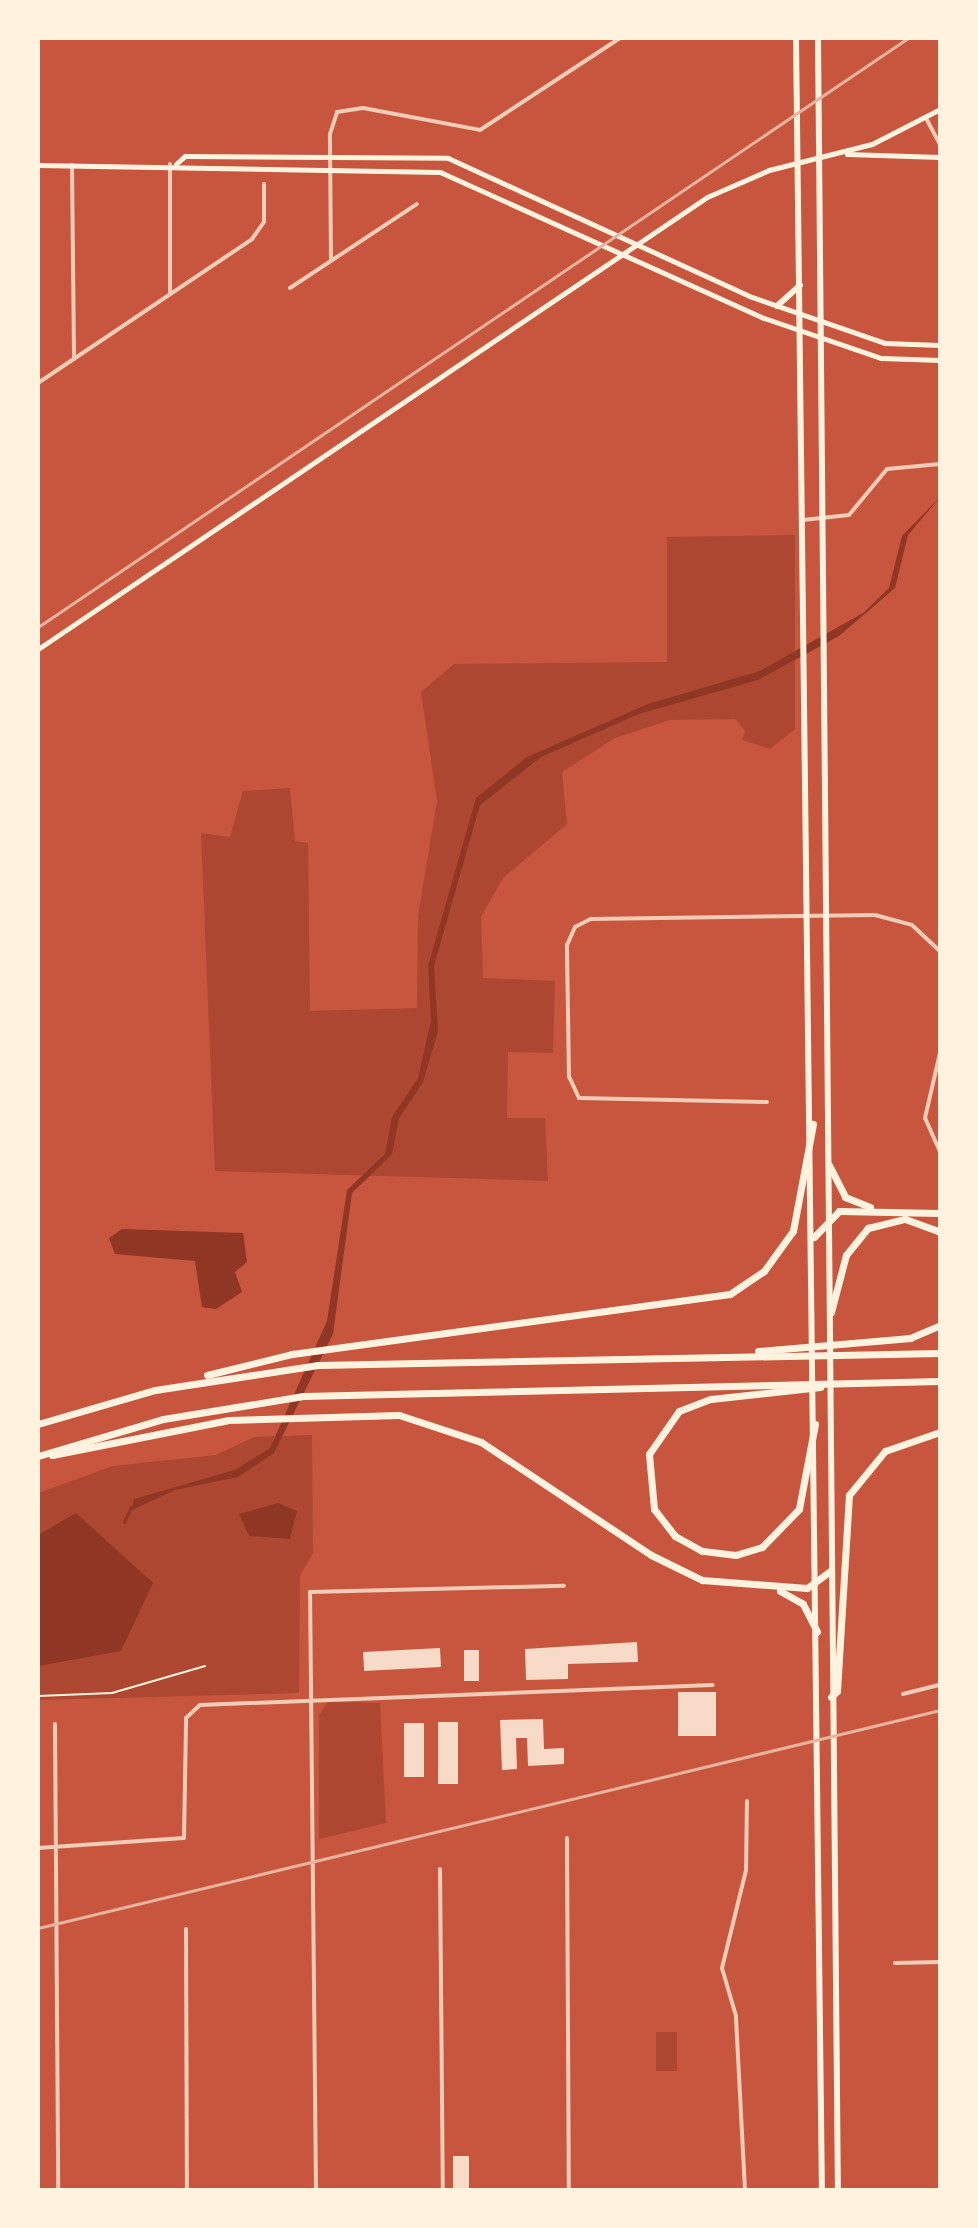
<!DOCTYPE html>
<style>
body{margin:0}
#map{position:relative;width:978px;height:2228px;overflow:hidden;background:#c8553d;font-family:Signika,sans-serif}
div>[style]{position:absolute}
.green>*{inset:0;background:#ae4732;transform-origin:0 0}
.water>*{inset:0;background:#8f3625}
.stream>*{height:3px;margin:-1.5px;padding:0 1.5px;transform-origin:1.5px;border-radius:1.5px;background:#8f3625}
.building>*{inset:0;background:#f7dbc8;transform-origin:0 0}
.path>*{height:2px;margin:-1px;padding:0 1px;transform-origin:1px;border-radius:1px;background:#fff3e0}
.minor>*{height:4px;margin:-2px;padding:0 2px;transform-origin:2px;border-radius:2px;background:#f1ccb7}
.secondary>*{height:5px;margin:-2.5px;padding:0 2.5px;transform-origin:2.5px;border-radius:2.5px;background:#fff3e0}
.primary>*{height:6px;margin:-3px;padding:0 3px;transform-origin:3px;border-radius:3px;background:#fff3e0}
.motorway>*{height:7px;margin:-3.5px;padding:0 3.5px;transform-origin:3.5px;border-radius:3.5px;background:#fff3e0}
.rail>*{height:3px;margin:-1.5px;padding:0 1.5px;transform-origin:1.5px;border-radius:1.5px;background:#e9b49f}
span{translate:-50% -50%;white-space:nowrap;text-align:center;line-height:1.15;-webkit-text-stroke:6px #fff3e0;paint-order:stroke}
.frame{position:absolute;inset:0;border:40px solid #fff3e0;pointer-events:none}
</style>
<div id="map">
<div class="green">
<i style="clip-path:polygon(795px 535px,795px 729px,770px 749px,742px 740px,745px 731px,735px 719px,670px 720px,615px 738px,562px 772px,567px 824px,503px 878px,481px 917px,483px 978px,555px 981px,553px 1053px,508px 1052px,507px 1118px,545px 1118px,548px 1181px,215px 1171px,201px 833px,230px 837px,243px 791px,290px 788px,295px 841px,308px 843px,310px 1011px,417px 1008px,418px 916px,437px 801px,421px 692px,454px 664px,667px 662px,667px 537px)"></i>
<i style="clip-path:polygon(312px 1435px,313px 1553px,300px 1576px,299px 1693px,38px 1700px,38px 1493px,113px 1466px,216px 1455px,254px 1437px)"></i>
<i style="clip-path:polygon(328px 1702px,380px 1703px,386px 1823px,319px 1839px,319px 1715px)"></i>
<i style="left:656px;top:2032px;width:21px;height:39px"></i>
</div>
<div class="water">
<i style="clip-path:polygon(940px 497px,908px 535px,895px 588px,839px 636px,758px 680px,639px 714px,541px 757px,480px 805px,434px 966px,438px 1031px,423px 1082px,399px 1118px,392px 1154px,352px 1193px,333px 1334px,274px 1453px,238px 1477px,175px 1490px,132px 1510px,134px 1499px,235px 1470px,270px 1448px,327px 1321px,347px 1190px,385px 1154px,392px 1117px,418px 1078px,431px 1021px,428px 966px,476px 798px,527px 757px,648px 704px,760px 671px,863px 613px,889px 588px,902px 536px)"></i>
<i style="clip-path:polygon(122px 1229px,243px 1233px,247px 1262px,235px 1272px,242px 1292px,216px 1309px,202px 1307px,195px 1261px,115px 1254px,109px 1238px)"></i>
<i style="clip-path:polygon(278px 1503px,297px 1511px,290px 1539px,249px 1536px,239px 1514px)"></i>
<i style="clip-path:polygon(76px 1513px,153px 1583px,121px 1651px,38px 1666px,38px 1535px)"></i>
</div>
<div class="stream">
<i style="left:124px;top:1522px;width:17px;rotate:-65deg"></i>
</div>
<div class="building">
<i style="clip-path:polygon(637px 1642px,638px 1662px,568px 1664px,568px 1679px,526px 1680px,525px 1649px)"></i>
<i style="left:440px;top:1648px;width:19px;height:77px;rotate:87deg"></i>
<i style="left:464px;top:1650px;width:15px;height:31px"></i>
<i style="left:678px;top:1692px;width:38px;height:44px"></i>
<i style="clip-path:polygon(543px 1719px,544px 1749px,564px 1748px,564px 1764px,528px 1766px,527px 1738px,516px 1738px,517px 1769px,502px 1770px,500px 1720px)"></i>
<i style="left:438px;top:1722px;width:20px;height:62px"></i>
<i style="left:404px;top:1723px;width:20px;height:54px"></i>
<i style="left:453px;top:2156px;width:16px;height:34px"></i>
</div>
<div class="path">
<i style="left:38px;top:1696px;width:74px;rotate:-2.3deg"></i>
<i style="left:112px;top:1693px;width:97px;rotate:-16.2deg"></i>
</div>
<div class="minor">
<i style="left:927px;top:120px;width:27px;rotate:62deg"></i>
<i style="left:72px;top:165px;width:194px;rotate:89.4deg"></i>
<i style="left:331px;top:260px;width:126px;rotate:-90.5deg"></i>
<i style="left:330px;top:134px;width:23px;rotate:-72deg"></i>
<i style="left:337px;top:112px;width:26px;rotate:-9deg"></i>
<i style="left:363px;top:108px;width:119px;rotate:10.6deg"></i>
<i style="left:480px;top:130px;width:168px;rotate:-33.3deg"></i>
<i style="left:290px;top:288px;width:152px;rotate:-33.5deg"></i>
<i style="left:170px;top:294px;width:130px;rotate:-90deg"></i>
<i style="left:38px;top:383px;width:258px;rotate:-33.9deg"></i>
<i style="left:252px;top:239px;width:21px;rotate:-55deg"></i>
<i style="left:264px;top:222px;width:38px;rotate:-90deg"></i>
<i style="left:803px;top:520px;width:46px;rotate:-6.2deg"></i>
<i style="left:849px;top:515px;width:60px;rotate:-50.4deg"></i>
<i style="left:887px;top:469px;width:53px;rotate:-5.4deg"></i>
<i style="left:940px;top:1053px;width:67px;rotate:103deg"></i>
<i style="left:925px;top:1118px;width:37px;rotate:66deg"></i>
<i style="left:767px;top:1102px;width:188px;rotate:-178.8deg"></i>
<i style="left:579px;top:1098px;width:23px;rotate:-115deg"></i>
<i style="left:569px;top:1077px;width:132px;rotate:-90.9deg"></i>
<i style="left:567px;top:945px;width:20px;rotate:-66deg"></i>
<i style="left:575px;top:927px;width:18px;rotate:-27deg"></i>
<i style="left:591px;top:919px;width:284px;rotate:-0.8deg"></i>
<i style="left:875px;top:915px;width:38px;rotate:15deg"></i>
<i style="left:912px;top:925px;width:38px;rotate:43deg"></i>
<i style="left:903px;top:1694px;width:38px;rotate:-14deg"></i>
<i style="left:55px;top:1724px;width:466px;rotate:89.6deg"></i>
<i style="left:567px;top:1838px;width:352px;rotate:89.7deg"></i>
<i style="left:38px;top:1848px;width:146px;rotate:-3.9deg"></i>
<i style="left:184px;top:1838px;width:120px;rotate:-89deg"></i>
<i style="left:186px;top:1718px;width:19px;rotate:-43deg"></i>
<i style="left:200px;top:1705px;width:513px;rotate:-2.23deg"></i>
<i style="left:440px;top:1869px;width:321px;rotate:89.5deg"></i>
<i style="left:186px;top:1929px;width:261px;rotate:89.8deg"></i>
<i style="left:895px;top:1963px;width:45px;rotate:-1.3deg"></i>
<i style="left:316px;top:2190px;width:598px;rotate:-90.57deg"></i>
<i style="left:310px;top:1592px;width:254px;rotate:-1.4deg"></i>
<i style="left:745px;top:2190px;width:174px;rotate:-93deg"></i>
<i style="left:736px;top:2016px;width:50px;rotate:-106.3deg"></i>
<i style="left:722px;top:1968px;width:101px;rotate:-76.2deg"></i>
<i style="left:746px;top:1870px;width:69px;rotate:-89.2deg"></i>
</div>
<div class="secondary">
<i style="left:847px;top:154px;width:93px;rotate:1.8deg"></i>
<i style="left:176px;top:164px;width:12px;rotate:-42deg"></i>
<i style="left:185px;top:156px;width:263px;rotate:0.4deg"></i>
<i style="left:448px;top:158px;width:334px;rotate:24.6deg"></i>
<i style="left:752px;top:297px;width:141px;rotate:19.1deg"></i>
<i style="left:885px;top:343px;width:55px;rotate:2.1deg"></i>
<i style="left:38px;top:165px;width:402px;rotate:1deg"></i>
<i style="left:440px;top:172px;width:355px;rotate:24.3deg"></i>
<i style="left:764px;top:318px;width:124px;rotate:18.9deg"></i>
<i style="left:881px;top:358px;width:59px;rotate:1.9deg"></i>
<i style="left:38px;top:649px;width:807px;rotate:-34.04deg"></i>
<i style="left:707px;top:197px;width:68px;rotate:-23.5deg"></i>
<i style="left:769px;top:170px;width:106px;rotate:-14.2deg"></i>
<i style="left:872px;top:144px;width:76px;rotate:-27.2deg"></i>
</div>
<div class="primary">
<i style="left:796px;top:38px;width:2152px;rotate:89.31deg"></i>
<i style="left:818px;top:38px;width:2152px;rotate:89.47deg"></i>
<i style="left:777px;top:306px;width:31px;rotate:-42deg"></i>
</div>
<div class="motorway">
<i style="left:829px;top:1165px;width:36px;rotate:63deg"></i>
<i style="left:845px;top:1197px;width:27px;rotate:22deg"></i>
<i style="left:814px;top:1237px;width:36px;rotate:-46deg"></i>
<i style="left:839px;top:1211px;width:101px;rotate:1.1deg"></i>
<i style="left:831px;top:1312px;width:59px;rotate:-75.3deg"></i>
<i style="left:846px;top:1255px;width:35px;rotate:-51deg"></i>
<i style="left:868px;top:1228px;width:38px;rotate:-14deg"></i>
<i style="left:905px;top:1219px;width:37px;rotate:20deg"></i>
<i style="left:758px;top:1351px;width:153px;rotate:-4.9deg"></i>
<i style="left:910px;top:1338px;width:33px;rotate:-23deg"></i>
<i style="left:207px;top:1375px;width:88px;rotate:-13.9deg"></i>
<i style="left:292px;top:1354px;width:442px;rotate:-7.8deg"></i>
<i style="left:730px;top:1294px;width:41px;rotate:-34.1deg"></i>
<i style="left:764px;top:1271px;width:49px;rotate:-54.1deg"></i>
<i style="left:793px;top:1231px;width:109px;rotate:-79.4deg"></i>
<i style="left:38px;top:1424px;width:122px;rotate:-16.2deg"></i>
<i style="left:155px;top:1390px;width:165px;rotate:-8.7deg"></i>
<i style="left:318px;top:1365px;width:622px;rotate:-1.11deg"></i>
<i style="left:815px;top:1424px;width:86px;rotate:100.7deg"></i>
<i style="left:799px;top:1509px;width:53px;rotate:134.2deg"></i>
<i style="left:762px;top:1547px;width:27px;rotate:163deg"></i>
<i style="left:736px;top:1555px;width:34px;rotate:-173deg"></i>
<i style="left:702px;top:1551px;width:31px;rotate:-151deg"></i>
<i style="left:675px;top:1536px;width:34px;rotate:-128deg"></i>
<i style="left:654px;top:1509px;width:55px;rotate:-95.2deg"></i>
<i style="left:649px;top:1454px;width:52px;rotate:-55.1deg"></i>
<i style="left:679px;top:1411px;width:34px;rotate:-21deg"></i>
<i style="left:711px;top:1399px;width:110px;rotate:-6.3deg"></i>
<i style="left:52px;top:1455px;width:179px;rotate:-11.2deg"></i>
<i style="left:228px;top:1420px;width:171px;rotate:-1.7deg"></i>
<i style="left:399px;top:1415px;width:86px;rotate:18.2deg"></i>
<i style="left:481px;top:1442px;width:204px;rotate:33.6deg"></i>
<i style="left:651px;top:1555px;width:57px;rotate:26.1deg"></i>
<i style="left:702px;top:1580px;width:105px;rotate:4.4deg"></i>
<i style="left:807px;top:1588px;width:29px;rotate:-36deg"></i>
<i style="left:38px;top:1456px;width:130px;rotate:-16.5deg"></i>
<i style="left:163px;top:1419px;width:142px;rotate:-9.3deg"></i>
<i style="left:303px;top:1396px;width:637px;rotate:-1.35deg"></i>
<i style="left:780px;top:1591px;width:26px;rotate:29deg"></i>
<i style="left:803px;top:1604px;width:31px;rotate:63deg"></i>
<i style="left:831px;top:1697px;width:8px;rotate:-45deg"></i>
<i style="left:837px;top:1691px;width:196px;rotate:-86.5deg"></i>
<i style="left:849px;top:1495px;width:57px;rotate:-50.7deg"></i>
<i style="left:885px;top:1451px;width:58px;rotate:-19.1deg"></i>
</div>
<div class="rail">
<i style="left:38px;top:627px;width:1051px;rotate:-34.1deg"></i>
<i style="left:38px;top:1928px;width:928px;rotate:-13.59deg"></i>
</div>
<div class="frame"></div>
</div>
